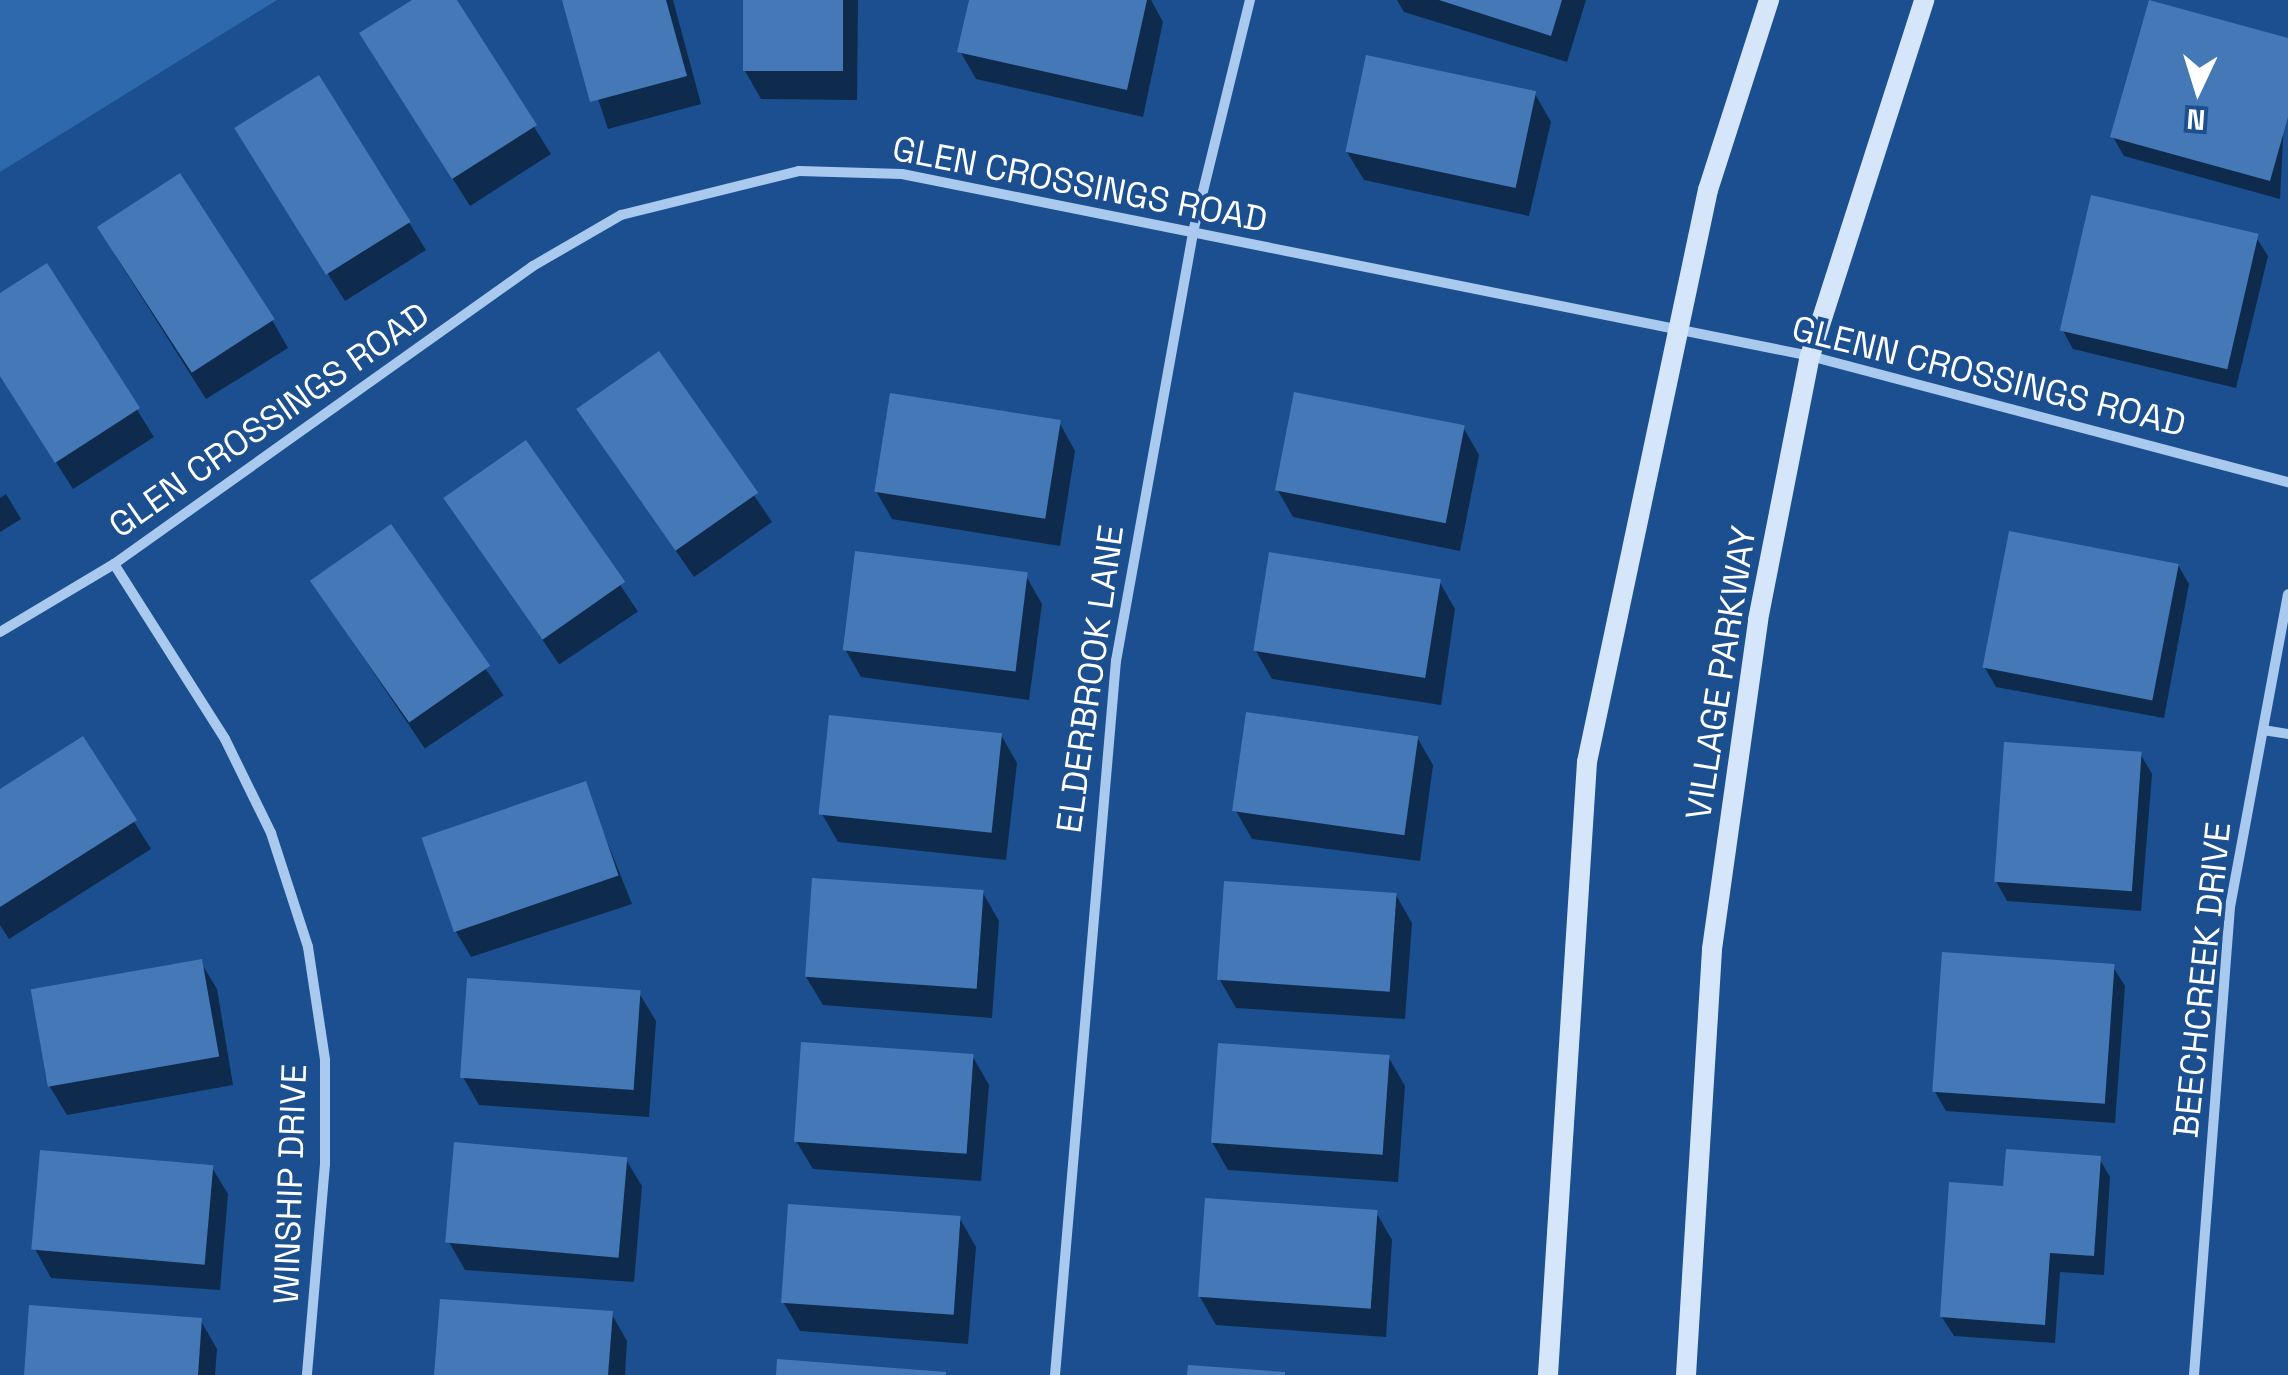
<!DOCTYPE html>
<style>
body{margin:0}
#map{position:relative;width:2288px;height:1375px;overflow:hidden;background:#1b4f8f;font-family:"Space Grotesk",sans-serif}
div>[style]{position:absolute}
.green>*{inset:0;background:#2e69ad}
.shadow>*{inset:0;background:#0007;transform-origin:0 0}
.building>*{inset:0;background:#4478b7;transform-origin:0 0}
.minor>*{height:10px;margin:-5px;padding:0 5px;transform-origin:5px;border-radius:5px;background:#a9c9ee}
.secondary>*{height:20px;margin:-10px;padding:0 10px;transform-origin:10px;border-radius:10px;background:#d6e6fa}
span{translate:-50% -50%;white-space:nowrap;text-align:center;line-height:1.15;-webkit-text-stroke:8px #1b4f8f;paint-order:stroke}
.street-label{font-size:35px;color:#fff}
.north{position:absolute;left:2148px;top:40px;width:100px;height:100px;-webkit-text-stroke:8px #1b4f8f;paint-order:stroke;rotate:184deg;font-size:28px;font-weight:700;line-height:40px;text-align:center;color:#fff}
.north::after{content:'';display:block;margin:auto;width:35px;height:45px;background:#fff;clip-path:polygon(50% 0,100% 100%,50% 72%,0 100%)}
</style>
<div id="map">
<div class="green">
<i style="clip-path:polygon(0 0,277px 0,0 172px)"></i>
</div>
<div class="shadow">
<i style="clip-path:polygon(416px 0,454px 0,551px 154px,470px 206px,379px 62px)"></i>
<i style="clip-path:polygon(565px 0,673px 0,701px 104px,608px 129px)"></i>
<i style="clip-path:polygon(745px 0,858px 0,857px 100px,761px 99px,745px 71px)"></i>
<i style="clip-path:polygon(972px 0,1151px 0,1163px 22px,1143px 117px,976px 79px,960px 51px)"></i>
<i style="clip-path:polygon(1397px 0,1586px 0,1567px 62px,1404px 12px)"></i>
<i style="clip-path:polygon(2288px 41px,2280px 199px,2124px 156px,2113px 137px)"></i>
<i style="clip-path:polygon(319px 78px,426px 250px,345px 301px,254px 157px)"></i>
<i style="clip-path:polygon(1535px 94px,1551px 122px,1529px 216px,1364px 180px,1347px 152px)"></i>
<i style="clip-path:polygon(2256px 237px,2268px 256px,2236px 388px,2073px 349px,2062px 329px)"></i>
<i style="clip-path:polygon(115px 255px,272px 320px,288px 348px,206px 399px)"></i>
<i style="clip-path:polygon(47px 266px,154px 437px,73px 489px,0 374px,0 296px)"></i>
<i style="clip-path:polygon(659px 355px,772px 522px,694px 577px,596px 436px)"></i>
<i style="clip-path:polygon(1059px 422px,1075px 451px,1060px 546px,892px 519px,876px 491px)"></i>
<i style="clip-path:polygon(1463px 427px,1479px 455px,1460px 551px,1293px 517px,1277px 489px)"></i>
<i style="left:525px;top:444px;width:202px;height:95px;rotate:56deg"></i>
<i style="clip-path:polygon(6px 494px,21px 519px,0 532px,0 498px)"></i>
<i style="left:390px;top:527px;width:203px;height:95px;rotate:56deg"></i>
<i style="clip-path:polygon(2178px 565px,2189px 584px,2164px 718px,1996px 687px,1985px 668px)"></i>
<i style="clip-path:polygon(1026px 576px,1042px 604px,1029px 700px,861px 677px,845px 649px)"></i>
<i style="clip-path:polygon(1439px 581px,1455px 609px,1441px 705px,1272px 679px,1256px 651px)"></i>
<i style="clip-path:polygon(1001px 735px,1017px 763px,1006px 860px,838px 842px,822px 814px)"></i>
<i style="clip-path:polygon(1417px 737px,1433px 765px,1420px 861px,1252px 839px,1236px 811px)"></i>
<i style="clip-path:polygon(82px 739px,151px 849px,9px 939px,0 925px,0 792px)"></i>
<i style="clip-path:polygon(2141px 755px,2152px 774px,2141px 911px,2007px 901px,1996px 881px)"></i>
<i style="clip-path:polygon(584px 784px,632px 904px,471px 957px,455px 930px)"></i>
<i style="clip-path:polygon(983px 893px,999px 921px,992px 1018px,823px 1005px,806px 977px)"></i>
<i style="clip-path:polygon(1396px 895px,1412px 923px,1405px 1019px,1236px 1008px,1220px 980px)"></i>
<i style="clip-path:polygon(200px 961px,217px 989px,233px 1085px,67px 1115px,50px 1087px)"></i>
<i style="clip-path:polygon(2113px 967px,2125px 986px,2115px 1123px,1946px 1111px,1935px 1092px)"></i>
<i style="clip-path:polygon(639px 993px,656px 1021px,649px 1117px,479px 1105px,463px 1077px)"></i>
<i style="clip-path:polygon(973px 1057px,989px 1085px,981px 1181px,813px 1169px,796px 1141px)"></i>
<i style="clip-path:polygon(1389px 1058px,1405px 1086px,1398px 1182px,1228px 1170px,1212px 1142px)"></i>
<i style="clip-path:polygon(625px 1158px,642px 1186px,634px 1282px,465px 1270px,449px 1242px)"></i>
<i style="clip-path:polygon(2099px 1158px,2110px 1177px,2104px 1275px,2060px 1272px,2055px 1343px,1954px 1336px,1942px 1317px,2006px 1188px)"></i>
<i style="clip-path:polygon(211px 1166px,228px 1194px,220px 1290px,51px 1278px,35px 1249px)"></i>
<i style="clip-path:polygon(1376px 1212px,1392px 1240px,1386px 1337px,1216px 1325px,1200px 1297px)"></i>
<i style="clip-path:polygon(960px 1219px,976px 1247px,968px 1344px,800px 1331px,784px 1303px)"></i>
<i style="clip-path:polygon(611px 1313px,627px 1341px,625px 1375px,437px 1375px)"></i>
<i style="clip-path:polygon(201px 1321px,217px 1349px,215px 1375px,26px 1375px)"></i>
</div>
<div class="building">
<i style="clip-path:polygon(412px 0,457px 0,537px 125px,452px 179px,359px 33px)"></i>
<i style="clip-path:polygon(562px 0,666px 0,687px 76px,590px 102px)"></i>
<i style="left:743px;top:0;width:100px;height:71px"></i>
<i style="clip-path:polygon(969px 0,1147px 0,1127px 90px,957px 52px)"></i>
<i style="clip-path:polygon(1439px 0,1562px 0,1551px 36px)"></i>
<i style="clip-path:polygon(2149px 0,2288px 38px,2288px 117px,2270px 181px,2110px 137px)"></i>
<i style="left:1366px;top:55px;width:174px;height:99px;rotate:12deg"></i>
<i style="left:319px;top:75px;width:173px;height:100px;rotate:58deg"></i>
<i style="left:180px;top:173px;width:174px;height:99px;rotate:57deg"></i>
<i style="left:2091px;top:195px;width:172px;height:139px;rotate:13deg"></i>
<i style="clip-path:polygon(47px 263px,140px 408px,55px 463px,0 376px,0 293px)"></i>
<i style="left:659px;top:351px;width:173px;height:101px;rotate:55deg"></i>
<i style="left:1294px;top:392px;width:174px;height:100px;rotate:11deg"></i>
<i style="left:890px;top:393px;width:173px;height:100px;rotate:9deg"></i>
<i style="left:526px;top:440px;width:173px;height:101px;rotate:55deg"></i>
<i style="left:391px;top:524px;width:173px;height:99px;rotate:55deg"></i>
<i style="left:2009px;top:531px;width:173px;height:139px;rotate:11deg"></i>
<i style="left:855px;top:551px;width:174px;height:100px;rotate:7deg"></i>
<i style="left:1269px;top:552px;width:174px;height:100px;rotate:9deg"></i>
<i style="left:1246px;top:712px;width:174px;height:100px;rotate:8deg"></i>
<i style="left:829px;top:715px;width:174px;height:100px;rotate:6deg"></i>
<i style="clip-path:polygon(83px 736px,137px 820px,0 907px,0 789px)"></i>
<i style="left:2004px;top:742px;width:138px;height:140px;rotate:4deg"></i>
<i style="left:586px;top:781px;width:100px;height:174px;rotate:71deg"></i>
<i style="left:812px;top:878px;width:172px;height:99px;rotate:4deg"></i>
<i style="left:1224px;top:881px;width:173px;height:99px;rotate:4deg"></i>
<i style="left:1942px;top:952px;width:173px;height:140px;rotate:4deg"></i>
<i style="left:202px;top:959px;width:99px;height:174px;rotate:80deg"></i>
<i style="left:467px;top:978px;width:174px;height:100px;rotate:4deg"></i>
<i style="left:801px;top:1042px;width:173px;height:100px;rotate:4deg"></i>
<i style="left:1218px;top:1043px;width:172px;height:100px;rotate:4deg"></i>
<i style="left:454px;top:1142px;width:174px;height:101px;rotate:5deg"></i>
<i style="clip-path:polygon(2006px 1149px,2101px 1156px,2094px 1256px,2050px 1253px,2045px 1325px,1940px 1317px,1949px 1182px,2003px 1186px)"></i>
<i style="left:40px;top:1150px;width:174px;height:100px;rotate:5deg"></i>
<i style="left:1205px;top:1198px;width:173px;height:99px;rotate:4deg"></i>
<i style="left:788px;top:1204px;width:173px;height:99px;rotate:4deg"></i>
<i style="clip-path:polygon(440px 1299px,613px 1311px,608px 1375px,434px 1375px)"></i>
<i style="clip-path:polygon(29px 1305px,202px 1318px,198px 1375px,24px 1375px)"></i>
<i style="clip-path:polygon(777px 1359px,946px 1372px,946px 1375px,776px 1375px)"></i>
<i style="clip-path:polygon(1188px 1365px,1285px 1372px,1285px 1375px,1187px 1375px)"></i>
</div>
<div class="minor">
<i style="left:114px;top:564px;width:207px;rotate:57.6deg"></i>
<i style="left:225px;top:739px;width:105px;rotate:63.9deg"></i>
<i style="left:271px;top:833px;width:120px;rotate:72deg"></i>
<i style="left:308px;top:947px;width:114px;rotate:81.4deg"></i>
<i style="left:325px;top:1060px;width:104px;rotate:90deg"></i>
<i style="left:325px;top:1164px;width:212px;rotate:94.9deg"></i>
<i style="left:0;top:632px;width:133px;rotate:-30.8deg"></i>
<i style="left:114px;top:564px;width:514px;rotate:-35.42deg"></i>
<i style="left:533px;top:266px;width:102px;rotate:-30.1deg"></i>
<i style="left:621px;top:215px;width:183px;rotate:-13.9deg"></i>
<i style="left:799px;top:171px;width:103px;rotate:1.7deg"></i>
<i style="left:902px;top:174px;width:926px;rotate:11.33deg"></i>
<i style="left:1810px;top:356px;width:494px;rotate:14.8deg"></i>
<i style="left:2263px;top:730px;width:25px;rotate:9deg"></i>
<i style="left:1055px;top:1375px;width:717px;rotate:-85.12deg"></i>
<i style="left:1116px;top:661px;width:436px;rotate:-79.8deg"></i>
<i style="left:1193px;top:232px;width:239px;rotate:-76.2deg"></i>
<i style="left:2194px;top:1375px;width:469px;rotate:-85.6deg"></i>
<i style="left:2230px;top:907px;width:318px;rotate:-79.5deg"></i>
</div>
<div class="secondary">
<i style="left:1548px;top:1375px;width:614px;rotate:-86.36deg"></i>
<i style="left:1587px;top:762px;width:585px;rotate:-78.06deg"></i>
<i style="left:1708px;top:190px;width:200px;rotate:-72.2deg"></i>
<i style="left:1686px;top:1375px;width:427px;rotate:-86.5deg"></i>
<i style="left:1712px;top:949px;width:332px;rotate:-82deg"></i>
<i style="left:1758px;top:620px;width:269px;rotate:-78.9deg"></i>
<i style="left:1810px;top:356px;width:374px;rotate:-72.2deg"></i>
</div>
<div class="street-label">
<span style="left:1080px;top:184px;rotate:11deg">GLEN CROSSINGS ROAD</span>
<span style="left:1989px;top:376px;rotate:14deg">GLENN CROSSINGS ROAD</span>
<span style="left:269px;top:420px;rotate:-35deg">GLEN CROSSINGS ROAD</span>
<span style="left:1721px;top:673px;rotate:-81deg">VILLAGE PARKWAY</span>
<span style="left:1090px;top:679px;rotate:-82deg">ELDERBROOK LANE</span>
<span style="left:2202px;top:980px;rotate:-84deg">BEECHCREEK DRIVE</span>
<span style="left:290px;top:1184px;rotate:-88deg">WINSHIP DRIVE</span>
</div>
<div class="north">N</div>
</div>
